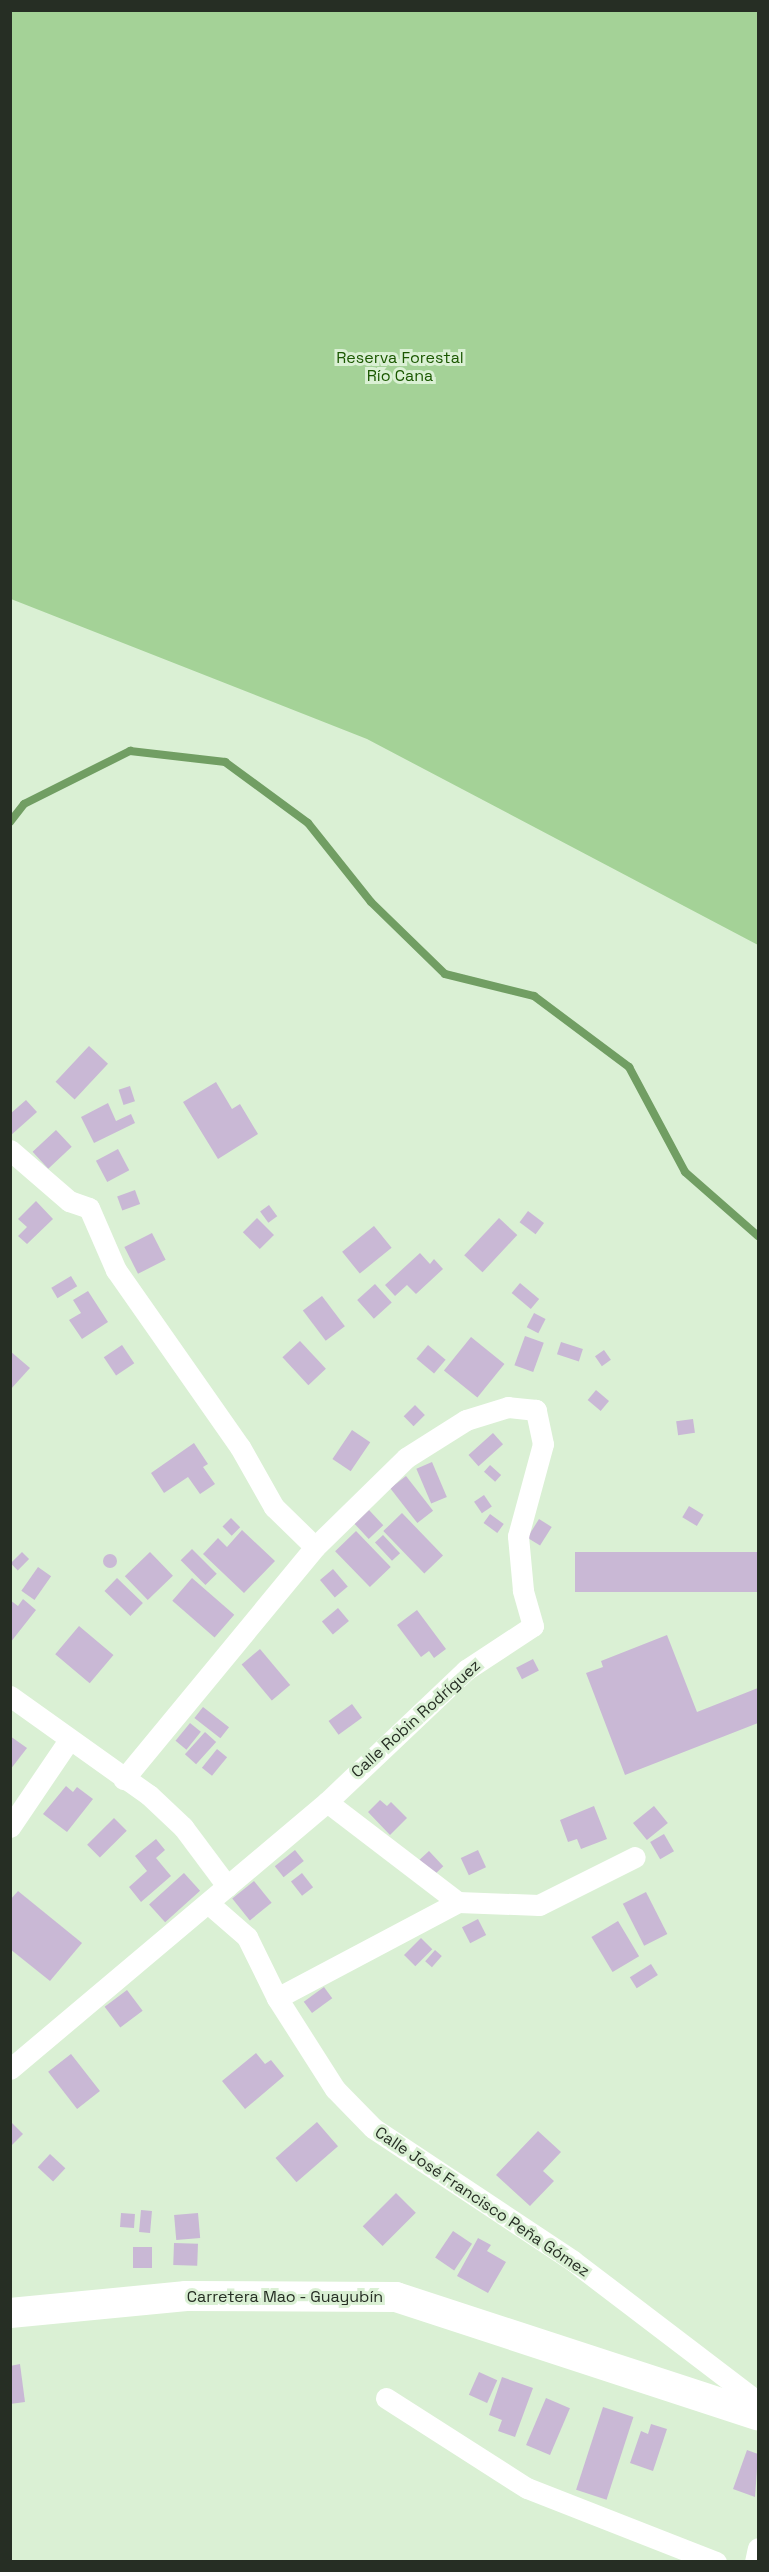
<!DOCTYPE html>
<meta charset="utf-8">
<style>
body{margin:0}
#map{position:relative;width:769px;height:2572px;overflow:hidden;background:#daf0d4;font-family:"Space Grotesk",sans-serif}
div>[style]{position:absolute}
.green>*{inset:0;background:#a4d297}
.stream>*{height:8px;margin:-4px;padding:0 4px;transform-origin:4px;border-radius:4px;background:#719e63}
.building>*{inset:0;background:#c9b8d5;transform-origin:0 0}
.round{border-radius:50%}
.street>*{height:21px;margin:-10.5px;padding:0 10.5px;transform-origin:10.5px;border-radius:10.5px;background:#fff}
.secondary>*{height:30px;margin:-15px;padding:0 15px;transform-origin:15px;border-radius:15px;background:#fff}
span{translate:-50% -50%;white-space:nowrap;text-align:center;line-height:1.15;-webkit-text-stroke:6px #daf0d4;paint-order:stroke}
.park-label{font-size:16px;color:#1a5700}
.street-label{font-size:16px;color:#262e24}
.frame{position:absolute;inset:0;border:12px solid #262e24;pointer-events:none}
</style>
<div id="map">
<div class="green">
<i style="clip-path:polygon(10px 11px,758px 11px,758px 945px,367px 739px,11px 599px)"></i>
</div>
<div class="stream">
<i style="left:10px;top:822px;width:23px;rotate:-52deg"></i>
<i style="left:24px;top:804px;width:119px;rotate:-26.6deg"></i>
<i style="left:130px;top:751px;width:96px;rotate:6.6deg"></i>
<i style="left:225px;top:762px;width:103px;rotate:36.3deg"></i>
<i style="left:308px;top:823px;width:101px;rotate:51.4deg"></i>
<i style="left:371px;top:902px;width:103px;rotate:44.2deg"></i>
<i style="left:445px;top:974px;width:92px;rotate:13.9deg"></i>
<i style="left:534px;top:996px;width:119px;rotate:36.8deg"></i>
<i style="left:629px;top:1067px;width:119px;rotate:61.9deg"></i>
<i style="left:685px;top:1172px;width:97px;rotate:41.2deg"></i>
</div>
<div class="building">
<i style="left:89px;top:1046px;width:26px;height:49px;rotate:43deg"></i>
<i style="clip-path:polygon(216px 1082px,232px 1109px,240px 1104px,258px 1134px,218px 1159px,183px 1102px)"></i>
<i style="left:130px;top:1086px;width:16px;height:12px;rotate:72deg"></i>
<i style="clip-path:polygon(26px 1100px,37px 1112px,10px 1136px,10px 1114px)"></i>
<i style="clip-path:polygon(108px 1103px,116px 1121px,131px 1114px,135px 1123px,94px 1143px,81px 1117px)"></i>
<i style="left:56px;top:1130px;width:23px;height:32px;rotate:47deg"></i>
<i style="left:118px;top:1149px;width:24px;height:25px;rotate:62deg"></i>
<i style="left:135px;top:1190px;width:15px;height:19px;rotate:70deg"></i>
<i style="clip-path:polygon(36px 1201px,53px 1219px,27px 1244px,18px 1236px,27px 1227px,18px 1219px)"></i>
<i style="left:269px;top:1205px;width:14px;height:11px;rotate:54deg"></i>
<i style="left:528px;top:1211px;width:20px;height:14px;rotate:37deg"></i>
<i style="left:257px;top:1218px;width:24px;height:20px;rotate:45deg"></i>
<i style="left:499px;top:1218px;width:25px;height:51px;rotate:43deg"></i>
<i style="left:374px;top:1226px;width:28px;height:41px;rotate:51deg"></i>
<i style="left:152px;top:1233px;width:30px;height:31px;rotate:63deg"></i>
<i style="clip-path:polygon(420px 1253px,430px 1264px,434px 1259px,443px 1269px,416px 1294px,407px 1285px,395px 1296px,385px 1285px)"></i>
<i style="left:71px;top:1276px;width:12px;height:23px;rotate:59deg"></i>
<i style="left:520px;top:1283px;width:25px;height:13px;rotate:40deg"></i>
<i style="left:375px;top:1284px;width:25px;height:24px;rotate:48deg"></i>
<i style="clip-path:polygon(88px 1291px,108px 1322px,82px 1339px,69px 1320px,81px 1313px,73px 1300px)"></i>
<i style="left:322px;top:1296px;width:38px;height:24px;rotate:53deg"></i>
<i style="left:534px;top:1313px;width:13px;height:16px;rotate:27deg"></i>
<i style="left:525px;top:1336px;width:20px;height:31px;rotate:20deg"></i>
<i style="left:471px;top:1337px;width:43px;height:43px;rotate:39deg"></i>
<i style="left:300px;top:1341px;width:38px;height:24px;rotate:47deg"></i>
<i style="left:561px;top:1342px;width:23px;height:13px;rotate:18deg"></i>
<i style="left:122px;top:1345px;width:22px;height:22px;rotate:56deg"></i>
<i style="left:428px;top:1345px;width:23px;height:18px;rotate:40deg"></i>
<i style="left:604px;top:1350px;width:12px;height:11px;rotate:55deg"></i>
<i style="clip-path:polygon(10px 1351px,30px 1368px,10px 1390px)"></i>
<i style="left:596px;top:1390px;width:17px;height:13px;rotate:40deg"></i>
<i style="left:415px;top:1405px;width:14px;height:16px;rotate:45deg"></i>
<i style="left:693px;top:1419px;width:14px;height:17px;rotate:82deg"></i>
<i style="left:352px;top:1430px;width:22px;height:35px;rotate:34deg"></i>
<i style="left:493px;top:1433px;width:15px;height:33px;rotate:48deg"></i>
<i style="clip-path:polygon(194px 1443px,208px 1464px,203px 1467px,215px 1484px,200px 1494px,188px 1477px,164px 1493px,151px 1473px)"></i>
<i style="left:432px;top:1462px;width:38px;height:17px;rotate:67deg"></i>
<i style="left:490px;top:1465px;width:15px;height:9px;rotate:42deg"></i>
<i style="left:406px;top:1476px;width:44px;height:20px;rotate:52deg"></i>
<i style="left:484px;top:1495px;width:14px;height:12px;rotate:56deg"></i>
<i style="left:689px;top:1506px;width:17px;height:13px;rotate:31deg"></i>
<i style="left:369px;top:1510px;width:21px;height:20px;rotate:47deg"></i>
<i style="left:402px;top:1513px;width:59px;height:26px;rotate:46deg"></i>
<i style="left:490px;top:1514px;width:17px;height:11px;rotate:36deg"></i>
<i style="left:231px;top:1518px;width:13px;height:12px;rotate:45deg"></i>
<i style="left:539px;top:1519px;width:15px;height:22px;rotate:32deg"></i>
<i style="clip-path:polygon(242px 1530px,275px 1561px,244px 1593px,203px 1554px,218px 1538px,227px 1547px)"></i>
<i style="left:356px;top:1531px;width:50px;height:29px;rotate:46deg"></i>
<i style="left:383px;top:1535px;width:25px;height:11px;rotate:47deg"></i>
<i style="left:192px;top:1549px;width:35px;height:16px;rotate:45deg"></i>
<i style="left:22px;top:1552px;width:10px;height:16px;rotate:45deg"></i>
<i style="left:150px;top:1552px;width:33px;height:35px;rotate:46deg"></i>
<i style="left:758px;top:1552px;width:40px;height:183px;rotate:90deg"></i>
<i class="round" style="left:103px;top:1554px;width:14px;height:14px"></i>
<i style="left:38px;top:1567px;width:16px;height:29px;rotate:35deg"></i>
<i style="left:333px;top:1569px;width:23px;height:17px;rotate:50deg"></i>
<i style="left:117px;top:1578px;width:36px;height:18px;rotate:44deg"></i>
<i style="left:192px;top:1578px;width:56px;height:30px;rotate:41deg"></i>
<i style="clip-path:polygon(23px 1599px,36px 1610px,10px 1643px,10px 1600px,18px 1606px)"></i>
<i style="left:338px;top:1608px;width:17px;height:21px;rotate:50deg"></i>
<i style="clip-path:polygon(417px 1610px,446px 1649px,434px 1658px,429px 1651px,421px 1657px,397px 1625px)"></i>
<i style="left:79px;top:1626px;width:45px;height:37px;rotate:40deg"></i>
<i style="clip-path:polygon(667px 1635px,697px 1712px,758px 1688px,758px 1723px,625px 1775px,586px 1673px,603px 1667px,601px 1661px)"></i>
<i style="left:260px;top:1649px;width:47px;height:24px;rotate:50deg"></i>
<i style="left:533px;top:1659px;width:13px;height:19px;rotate:63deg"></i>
<i style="left:352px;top:1704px;width:17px;height:29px;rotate:54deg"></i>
<i style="left:203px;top:1707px;width:33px;height:14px;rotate:38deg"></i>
<i style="left:190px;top:1723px;width:14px;height:23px;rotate:39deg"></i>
<i style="left:205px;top:1732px;width:15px;height:30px;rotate:42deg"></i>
<i style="clip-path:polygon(10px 1736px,27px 1748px,10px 1770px)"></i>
<i style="left:217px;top:1749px;width:13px;height:24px;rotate:39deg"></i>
<i style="clip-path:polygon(66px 1786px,73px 1792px,77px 1787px,93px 1799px,67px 1832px,43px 1814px)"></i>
<i style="clip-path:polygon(380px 1800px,387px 1806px,391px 1802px,407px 1818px,390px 1835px,368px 1812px)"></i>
<i style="clip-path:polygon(594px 1806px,607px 1839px,581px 1849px,577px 1839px,568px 1842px,560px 1820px)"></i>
<i style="left:654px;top:1806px;width:22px;height:27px;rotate:51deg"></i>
<i style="left:114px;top:1818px;width:18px;height:38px;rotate:45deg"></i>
<i style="left:664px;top:1834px;width:20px;height:16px;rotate:60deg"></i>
<i style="clip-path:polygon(156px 1839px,165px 1850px,156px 1858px,171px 1876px,141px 1902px,129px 1887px,147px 1871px,135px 1856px)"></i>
<i style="left:295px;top:1850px;width:14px;height:26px;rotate:51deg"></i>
<i style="left:478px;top:1850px;width:19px;height:19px;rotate:65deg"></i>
<i style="left:429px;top:1851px;width:21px;height:13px;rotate:47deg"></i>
<i style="left:184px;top:1873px;width:24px;height:47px;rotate:48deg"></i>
<i style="left:302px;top:1873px;width:18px;height:14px;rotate:52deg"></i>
<i style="left:254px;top:1881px;width:28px;height:28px;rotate:51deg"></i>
<i style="clip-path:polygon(18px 1891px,82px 1943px,50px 1981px,10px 1949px,10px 1900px)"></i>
<i style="left:646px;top:1892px;width:47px;height:26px;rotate:63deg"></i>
<i style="left:478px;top:1919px;width:18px;height:18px;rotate:63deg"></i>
<i style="left:618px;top:1921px;width:41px;height:31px;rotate:59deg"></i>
<i style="left:421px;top:1938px;width:16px;height:24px;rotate:45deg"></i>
<i style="left:435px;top:1950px;width:9px;height:15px;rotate:41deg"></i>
<i style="left:651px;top:1964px;width:13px;height:25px;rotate:58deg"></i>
<i style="left:324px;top:1987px;width:14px;height:25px;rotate:54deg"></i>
<i style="left:127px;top:1990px;width:26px;height:28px;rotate:53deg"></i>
<i style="clip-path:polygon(256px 2053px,265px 2064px,271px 2060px,284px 2076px,245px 2109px,222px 2081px)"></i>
<i style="left:71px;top:2054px;width:47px;height:29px;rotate:52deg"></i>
<i style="clip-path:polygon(10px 2121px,23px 2134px,10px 2147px)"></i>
<i style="left:317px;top:2122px;width:32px;height:55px;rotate:49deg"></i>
<i style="clip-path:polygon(538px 2131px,561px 2152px,543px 2171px,554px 2181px,530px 2206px,496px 2175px)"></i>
<i style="left:50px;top:2154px;width:21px;height:18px;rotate:43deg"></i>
<i style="left:396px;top:2193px;width:28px;height:47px;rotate:45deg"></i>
<i style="left:141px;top:2210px;width:11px;height:22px;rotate:5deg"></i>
<i style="left:121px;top:2213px;width:14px;height:14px;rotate:4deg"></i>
<i style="left:198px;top:2213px;width:25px;height:24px;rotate:85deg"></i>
<i style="left:453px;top:2231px;width:23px;height:32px;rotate:34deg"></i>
<i style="clip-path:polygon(478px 2238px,491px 2245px,487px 2251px,506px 2262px,488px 2293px,457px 2276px)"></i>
<i style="left:174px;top:2243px;width:24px;height:22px;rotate:2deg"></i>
<i style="left:133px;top:2247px;width:19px;height:21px"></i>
<i style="clip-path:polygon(20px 2364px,25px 2402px,10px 2404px,10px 2366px)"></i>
<i style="left:479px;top:2372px;width:20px;height:25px;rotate:24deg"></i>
<i style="clip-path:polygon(502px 2377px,533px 2388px,515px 2437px,498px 2431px,502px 2420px,489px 2415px)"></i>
<i style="left:546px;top:2398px;width:26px;height:51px;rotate:23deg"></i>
<i style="left:603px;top:2407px;width:32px;height:87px;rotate:18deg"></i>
<i style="clip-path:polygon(651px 2424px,667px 2429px,653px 2471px,630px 2463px,641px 2431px,648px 2434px)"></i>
<i style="clip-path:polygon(747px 2450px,758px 2454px,755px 2497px,733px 2489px)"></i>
</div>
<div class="street">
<i style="left:10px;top:1150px;width:78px;rotate:40.8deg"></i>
<i style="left:69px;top:1201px;width:21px;rotate:19deg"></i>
<i style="left:89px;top:1208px;width:68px;rotate:66.5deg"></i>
<i style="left:116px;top:1270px;width:216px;rotate:55deg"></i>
<i style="left:240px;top:1447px;width:69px;rotate:60.5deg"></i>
<i style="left:274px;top:1507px;width:57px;rotate:44.3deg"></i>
<i style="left:315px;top:1547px;width:301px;rotate:129.5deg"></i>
<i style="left:10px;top:1696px;width:171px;rotate:35.5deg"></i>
<i style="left:149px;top:1795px;width:47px;rotate:43.3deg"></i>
<i style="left:183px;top:1827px;width:74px;rotate:53.3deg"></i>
<i style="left:327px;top:1802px;width:165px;rotate:37.4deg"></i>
<i style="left:10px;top:1827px;width:105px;rotate:-55.9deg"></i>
<i style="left:208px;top:1903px;width:52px;rotate:41.1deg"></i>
<i style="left:247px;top:1937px;width:68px;rotate:63.8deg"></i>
<i style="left:277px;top:1998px;width:108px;rotate:57.5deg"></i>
<i style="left:335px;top:2089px;width:54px;rotate:45.7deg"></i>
<i style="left:373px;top:2128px;width:240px;rotate:33.6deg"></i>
<i style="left:573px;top:2261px;width:233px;rotate:37.3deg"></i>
<i style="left:277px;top:1998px;width:205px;rotate:-27.9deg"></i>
<i style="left:458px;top:1902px;width:81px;rotate:2.1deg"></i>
<i style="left:539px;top:1905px;width:107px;rotate:-26.6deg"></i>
<i style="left:10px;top:2069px;width:414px;rotate:-40.1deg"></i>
<i style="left:327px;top:1802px;width:192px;rotate:-43.5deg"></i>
<i style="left:466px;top:1670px;width:80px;rotate:-33.3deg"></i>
<i style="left:533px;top:1626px;width:37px;rotate:-106deg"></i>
<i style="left:523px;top:1590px;width:54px;rotate:-95.3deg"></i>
<i style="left:518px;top:1536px;width:95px;rotate:-74.8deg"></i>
<i style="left:543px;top:1444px;width:35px;rotate:-102deg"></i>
<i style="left:536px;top:1410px;width:28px;rotate:-174deg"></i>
<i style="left:508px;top:1407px;width:44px;rotate:162.8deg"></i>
<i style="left:466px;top:1420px;width:71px;rotate:147.7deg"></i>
<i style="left:406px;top:1458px;width:127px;rotate:135.6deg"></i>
<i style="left:386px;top:2398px;width:167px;rotate:32.6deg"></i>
<i style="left:527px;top:2488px;width:203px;rotate:21.4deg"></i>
<i style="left:755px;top:2562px;width:14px;rotate:-78deg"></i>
</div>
<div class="secondary">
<i style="left:10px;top:2313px;width:177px;rotate:-5.5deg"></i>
<i style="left:186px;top:2296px;width:210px;rotate:0.3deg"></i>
<i style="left:396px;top:2297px;width:381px;rotate:18.1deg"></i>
</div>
<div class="park-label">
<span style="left:400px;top:367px">Reserva Forestal<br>Río Cana</span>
</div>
<div class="street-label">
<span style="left:416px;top:1719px;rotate:-42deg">Calle Robin Rodríguez</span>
<span style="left:482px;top:2202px;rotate:34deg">Calle José Francisco Peña Gómez</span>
<span style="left:285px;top:2297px">Carretera Mao - Guayubín</span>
</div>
<div class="frame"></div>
</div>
